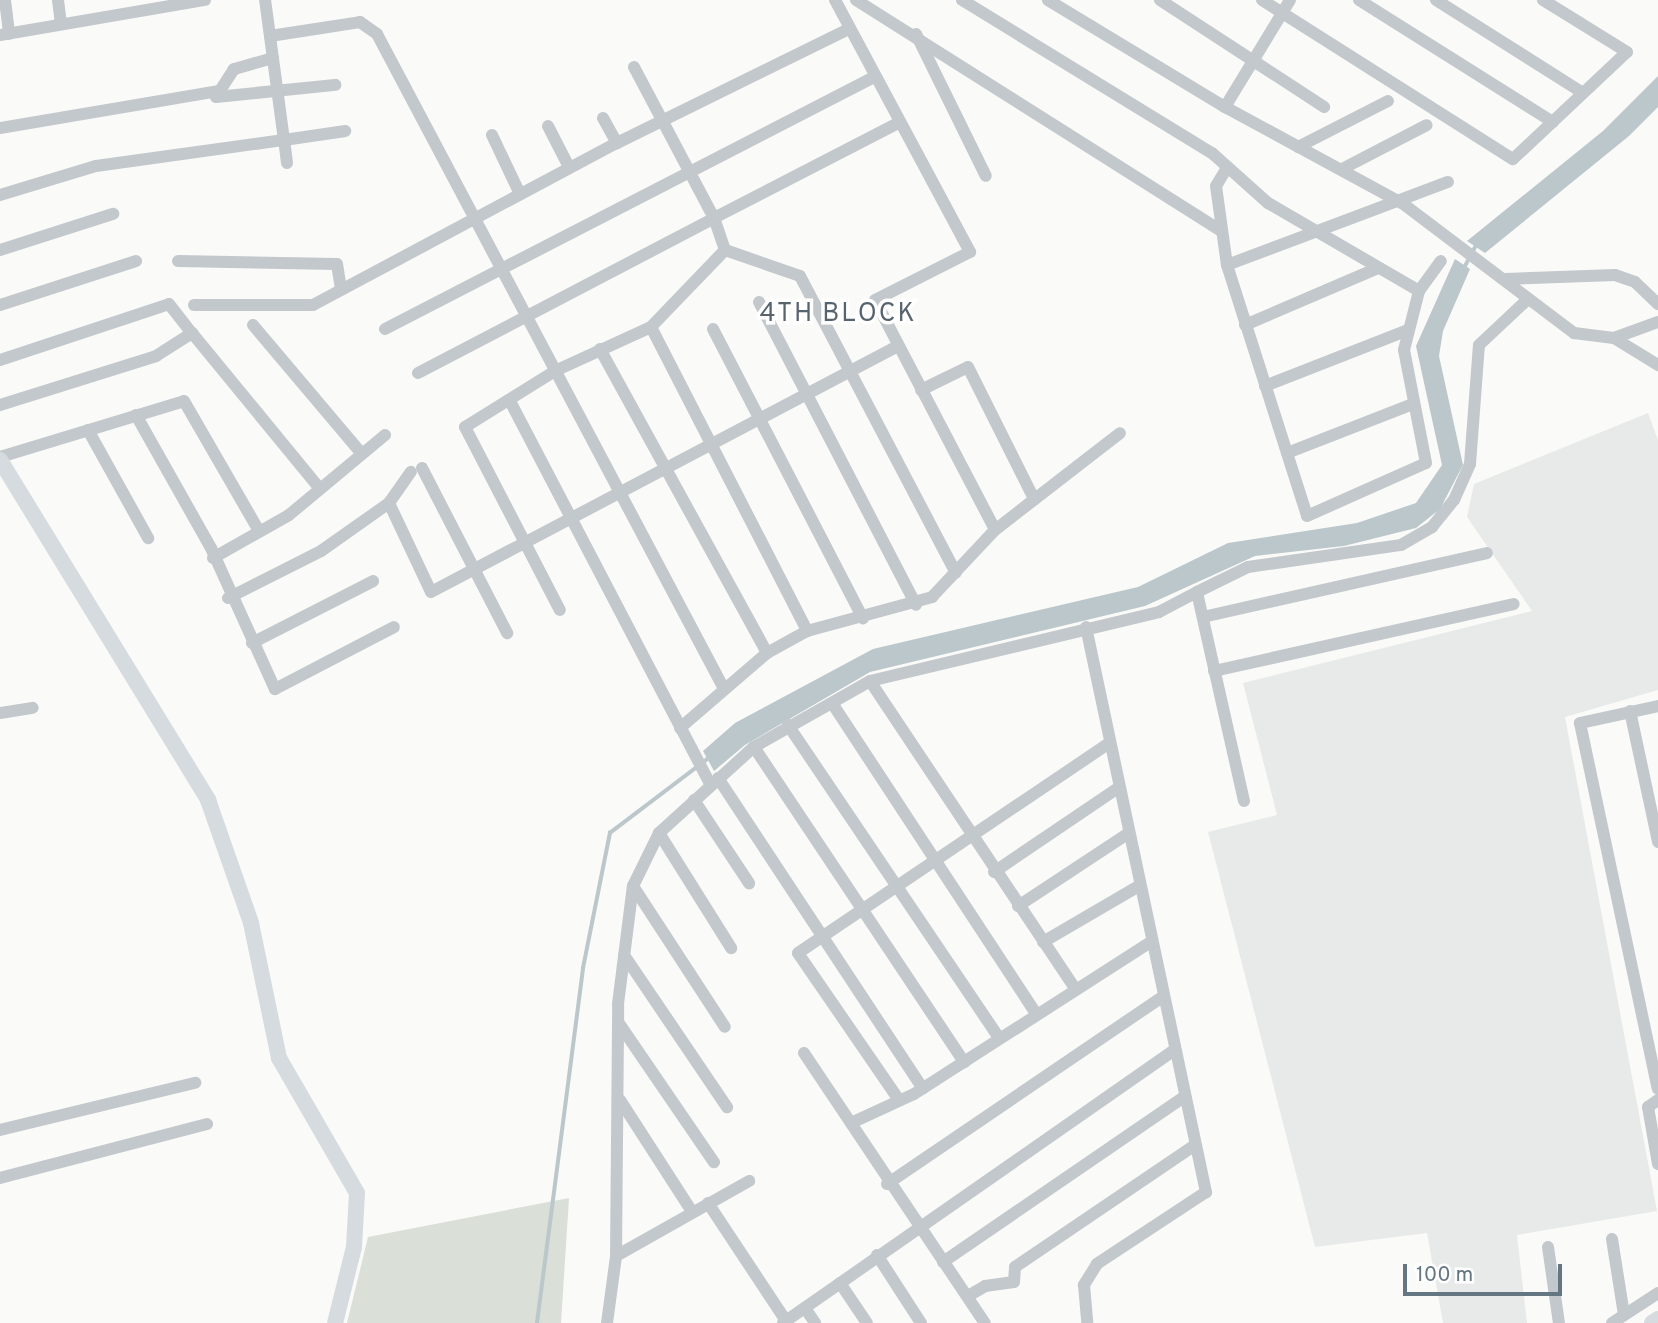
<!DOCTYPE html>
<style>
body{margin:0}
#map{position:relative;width:1658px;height:1323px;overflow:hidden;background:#fafaf8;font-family:Overpass,sans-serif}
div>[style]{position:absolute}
.built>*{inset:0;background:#e8e9e9}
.green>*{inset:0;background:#dadfd7}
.water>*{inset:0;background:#bbc7cb}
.stream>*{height:3.5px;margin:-1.75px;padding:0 1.75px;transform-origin:1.75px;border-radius:1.75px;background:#bbc7cb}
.street>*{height:12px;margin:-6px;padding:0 6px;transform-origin:6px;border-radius:6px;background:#c3c8cc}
.secondary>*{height:16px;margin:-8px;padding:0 8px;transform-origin:8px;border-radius:8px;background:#d6dbdf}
span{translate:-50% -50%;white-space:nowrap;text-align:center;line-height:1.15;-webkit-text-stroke:7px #fff;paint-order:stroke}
.quarter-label{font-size:26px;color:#57646e;letter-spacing:2px}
.scale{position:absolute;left:1403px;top:1264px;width:159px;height:32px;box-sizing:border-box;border:4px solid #657683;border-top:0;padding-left:9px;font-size:21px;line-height:24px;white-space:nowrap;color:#657683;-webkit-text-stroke:5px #fff;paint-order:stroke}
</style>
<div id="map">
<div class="built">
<i style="clip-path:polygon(1648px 413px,1658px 440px,1658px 690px,1565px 717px,1657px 1211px,1517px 1235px,1527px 1323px,1443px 1323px,1427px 1233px,1315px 1247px,1208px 832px,1277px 815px,1243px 683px,1532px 611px,1467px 517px,1474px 484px)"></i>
</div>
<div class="green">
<i style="clip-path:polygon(569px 1198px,561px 1323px,347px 1323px,368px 1237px)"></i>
</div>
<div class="water">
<i style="clip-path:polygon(1658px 76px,1658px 107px,1629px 136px,1485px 253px,1467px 241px,1603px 131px)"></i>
<i style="clip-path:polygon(1455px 259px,1470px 269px,1443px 331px,1439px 356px,1463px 465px,1440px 509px,1416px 528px,1344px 546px,1255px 556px,1145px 606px,870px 672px,745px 745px,714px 771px,703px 751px,735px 723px,873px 649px,1138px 587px,1228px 543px,1357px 523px,1416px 503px,1442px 465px,1416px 346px)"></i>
</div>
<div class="stream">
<i style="left:1464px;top:268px;width:27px;rotate:-62deg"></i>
<i style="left:537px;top:1323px;width:358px;rotate:-82.6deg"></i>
<i style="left:583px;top:968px;width:138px;rotate:-78.7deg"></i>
<i style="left:610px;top:833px;width:126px;rotate:-37.2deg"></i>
</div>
<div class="street">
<i style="left:5px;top:0;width:34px;rotate:83deg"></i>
<i style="left:58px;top:0;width:23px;rotate:83deg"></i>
<i style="left:835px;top:0;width:286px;rotate:61.8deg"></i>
<i style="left:970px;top:252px;width:106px;rotate:153.2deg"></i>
<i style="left:875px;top:300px;width:259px;rotate:62.4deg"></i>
<i style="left:856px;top:0;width:432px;rotate:32.3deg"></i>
<i style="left:962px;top:0;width:293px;rotate:31.5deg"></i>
<i style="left:1212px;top:153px;width:75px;rotate:41.8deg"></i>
<i style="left:1268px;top:203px;width:175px;rotate:30.2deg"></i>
<i style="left:1048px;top:0;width:207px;rotate:31.2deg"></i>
<i style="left:1225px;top:107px;width:201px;rotate:28.5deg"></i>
<i style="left:1402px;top:203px;width:216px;rotate:37.1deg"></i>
<i style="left:1574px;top:333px;width:40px;rotate:7.1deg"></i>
<i style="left:1614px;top:338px;width:52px;rotate:31.5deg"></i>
<i style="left:1160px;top:0;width:196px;rotate:33.1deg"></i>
<i style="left:1262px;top:0;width:297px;rotate:32.4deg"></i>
<i style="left:1513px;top:159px;width:156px;rotate:-43.2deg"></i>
<i style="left:1627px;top:52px;width:99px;rotate:-148.2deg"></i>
<i style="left:1359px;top:0;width:229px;rotate:32.2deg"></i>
<i style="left:1436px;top:0;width:174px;rotate:32.3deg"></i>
<i style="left:916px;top:34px;width:158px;rotate:63.8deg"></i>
<i style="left:0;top:35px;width:208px;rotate:-9.7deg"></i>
<i style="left:270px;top:36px;width:91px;rotate:-8.8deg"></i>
<i style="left:360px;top:22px;width:21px;rotate:35deg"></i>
<i style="left:377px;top:34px;width:739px;rotate:62.08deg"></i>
<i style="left:273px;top:58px;width:41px;rotate:164.2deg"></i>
<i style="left:234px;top:69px;width:33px;rotate:123deg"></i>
<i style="left:216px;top:97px;width:120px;rotate:-5.8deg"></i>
<i style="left:634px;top:67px;width:171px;rotate:62.1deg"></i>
<i style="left:714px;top:218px;width:207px;rotate:-27.3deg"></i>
<i style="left:1225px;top:107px;width:125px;rotate:-58.7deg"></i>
<i style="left:603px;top:118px;width:29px;rotate:61deg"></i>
<i style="left:548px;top:126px;width:46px;rotate:62.9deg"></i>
<i style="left:0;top:128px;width:221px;rotate:-9.6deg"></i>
<i style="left:492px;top:135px;width:65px;rotate:64.6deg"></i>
<i style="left:1298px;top:147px;width:101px;rotate:-27.1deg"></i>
<i style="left:287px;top:163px;width:23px;rotate:-97deg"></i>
<i style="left:284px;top:140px;width:62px;rotate:-8.4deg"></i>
<i style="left:1344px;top:168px;width:93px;rotate:-27.4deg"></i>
<i style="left:1225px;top:171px;width:17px;rotate:121deg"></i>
<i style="left:1216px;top:186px;width:80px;rotate:82.1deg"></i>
<i style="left:1227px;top:265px;width:263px;rotate:72.3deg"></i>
<i style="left:1307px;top:516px;width:130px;rotate:-24deg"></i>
<i style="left:1426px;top:463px;width:115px;rotate:-101deg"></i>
<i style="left:1404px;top:350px;width:61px;rotate:-75.7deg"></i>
<i style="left:1419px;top:291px;width:37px;rotate:-54deg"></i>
<i style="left:0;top:195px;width:100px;rotate:-16.8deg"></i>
<i style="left:96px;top:166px;width:190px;rotate:-7.9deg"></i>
<i style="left:284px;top:140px;width:141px;rotate:-97.7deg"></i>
<i style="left:0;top:250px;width:119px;rotate:-17.7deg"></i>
<i style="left:725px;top:250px;width:79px;rotate:19.1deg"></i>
<i style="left:800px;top:276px;width:335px;rotate:62.3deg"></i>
<i style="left:178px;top:261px;width:159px;rotate:1.1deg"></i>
<i style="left:337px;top:264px;width:26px;rotate:81deg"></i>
<i style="left:1227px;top:265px;width:236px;rotate:-20.6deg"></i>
<i style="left:1505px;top:279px;width:110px;rotate:-2.1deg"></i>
<i style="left:1615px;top:275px;width:21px;rotate:19deg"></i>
<i style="left:1635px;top:282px;width:32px;rotate:44deg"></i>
<i style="left:759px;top:302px;width:341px;rotate:62.6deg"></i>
<i style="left:0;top:305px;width:143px;rotate:-17.9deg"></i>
<i style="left:194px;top:305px;width:119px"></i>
<i style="left:313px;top:305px;width:344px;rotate:-28.1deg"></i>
<i style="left:617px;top:143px;width:258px;rotate:-26.2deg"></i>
<i style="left:253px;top:325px;width:167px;rotate:49.8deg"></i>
<i style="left:1245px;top:325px;width:145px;rotate:-23.2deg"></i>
<i style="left:651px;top:327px;width:342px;rotate:62.8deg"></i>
<i style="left:385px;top:329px;width:550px;rotate:-27.26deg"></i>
<i style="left:713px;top:329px;width:326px;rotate:62.6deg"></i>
<i style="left:1614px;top:338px;width:47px;rotate:-20deg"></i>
<i style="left:600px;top:349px;width:347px;rotate:61.2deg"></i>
<i style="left:0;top:360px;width:178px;rotate:-18.3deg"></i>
<i style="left:169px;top:304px;width:37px;rotate:52deg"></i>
<i style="left:418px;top:373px;width:334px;rotate:-27.6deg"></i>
<i style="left:714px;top:218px;width:34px;rotate:71deg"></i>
<i style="left:725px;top:250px;width:107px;rotate:133.9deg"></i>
<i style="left:651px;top:327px;width:106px;rotate:155.4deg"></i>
<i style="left:555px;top:371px;width:106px;rotate:148.1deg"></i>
<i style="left:465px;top:427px;width:206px;rotate:62.6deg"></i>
<i style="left:1265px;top:386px;width:154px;rotate:-21.4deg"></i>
<i style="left:921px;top:390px;width:52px;rotate:-26.1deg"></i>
<i style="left:968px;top:367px;width:148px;rotate:63.4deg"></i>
<i style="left:511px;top:403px;width:431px;rotate:62.4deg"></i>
<i style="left:0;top:405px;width:164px;rotate:-17.4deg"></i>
<i style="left:156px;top:356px;width:43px;rotate:-32.6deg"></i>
<i style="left:192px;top:333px;width:197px;rotate:50.6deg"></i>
<i style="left:136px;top:415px;width:153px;rotate:60.6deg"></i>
<i style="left:211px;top:548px;width:155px;rotate:65.6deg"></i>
<i style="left:275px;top:689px;width:134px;rotate:-27.5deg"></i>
<i style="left:88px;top:430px;width:124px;rotate:60.9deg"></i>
<i style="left:1287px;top:453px;width:132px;rotate:-21.3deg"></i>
<i style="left:0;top:457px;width:192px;rotate:-16.9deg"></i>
<i style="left:184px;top:401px;width:150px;rotate:60deg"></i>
<i style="left:422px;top:468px;width:186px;rotate:62.7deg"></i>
<i style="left:389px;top:503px;width:98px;rotate:64.7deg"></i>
<i style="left:431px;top:592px;width:528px;rotate:-27.78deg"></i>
<i style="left:213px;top:558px;width:87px;rotate:-29.5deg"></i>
<i style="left:289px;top:515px;width:125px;rotate:-39.8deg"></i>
<i style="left:228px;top:598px;width:104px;rotate:-26.8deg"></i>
<i style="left:321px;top:551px;width:83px;rotate:-35.2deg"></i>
<i style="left:389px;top:503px;width:38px;rotate:-55deg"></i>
<i style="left:1203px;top:617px;width:291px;rotate:-12.7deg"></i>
<i style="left:1086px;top:627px;width:578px;rotate:78.01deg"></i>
<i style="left:1206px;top:1192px;width:131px;rotate:146.6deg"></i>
<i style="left:1097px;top:1264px;width:25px;rotate:122deg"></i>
<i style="left:1084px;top:1285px;width:38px;rotate:85deg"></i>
<i style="left:252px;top:643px;width:136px;rotate:-27.1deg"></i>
<i style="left:1214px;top:671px;width:307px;rotate:-12.6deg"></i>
<i style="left:870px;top:681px;width:369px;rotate:56.3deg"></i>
<i style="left:832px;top:703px;width:371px;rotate:56.7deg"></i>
<i style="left:1658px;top:706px;width:80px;rotate:167.7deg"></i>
<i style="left:1580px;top:723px;width:374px;rotate:78deg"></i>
<i style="left:1630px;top:711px;width:134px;rotate:77.9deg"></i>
<i style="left:0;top:713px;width:33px;rotate:-9deg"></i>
<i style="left:788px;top:725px;width:377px;rotate:56deg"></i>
<i style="left:680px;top:728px;width:115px;rotate:-40.8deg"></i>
<i style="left:767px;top:653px;width:46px;rotate:-28.8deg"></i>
<i style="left:807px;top:631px;width:130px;rotate:-15.2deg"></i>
<i style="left:932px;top:597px;width:92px;rotate:-46.8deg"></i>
<i style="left:995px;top:530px;width:158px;rotate:-37.8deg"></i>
<i style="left:754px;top:747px;width:379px;rotate:56.3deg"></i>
<i style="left:718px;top:778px;width:372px;rotate:56.6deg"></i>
<i style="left:694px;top:800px;width:100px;rotate:56.5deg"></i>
<i style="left:1244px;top:801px;width:214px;rotate:-102.7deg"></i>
<i style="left:1197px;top:592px;width:57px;rotate:-26.1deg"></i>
<i style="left:1248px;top:567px;width:155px;rotate:-8.2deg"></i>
<i style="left:1401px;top:545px;width:36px;rotate:-30deg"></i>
<i style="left:1432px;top:527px;width:35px;rotate:-51deg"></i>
<i style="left:1454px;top:500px;width:39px;rotate:-66deg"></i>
<i style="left:1470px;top:464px;width:119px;rotate:-85.7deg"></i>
<i style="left:1479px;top:345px;width:67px;rotate:-43.2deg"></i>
<i style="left:659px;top:833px;width:136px;rotate:57.9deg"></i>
<i style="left:994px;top:872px;width:150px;rotate:-34.1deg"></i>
<i style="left:633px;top:886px;width:168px;rotate:56.9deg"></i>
<i style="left:1018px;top:906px;width:131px;rotate:-33.4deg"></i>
<i style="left:1043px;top:942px;width:109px;rotate:-30.3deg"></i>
<i style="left:624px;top:955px;width:184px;rotate:55.9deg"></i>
<i style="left:618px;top:1022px;width:170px;rotate:55.6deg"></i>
<i style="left:804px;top:1053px;width:325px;rotate:56.2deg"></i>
<i style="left:620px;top:1100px;width:131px;rotate:57.2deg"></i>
<i style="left:899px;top:1100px;width:178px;rotate:-124.5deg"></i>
<i style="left:798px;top:953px;width:375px;rotate:-34deg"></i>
<i style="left:1658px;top:1100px;width:12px;rotate:145deg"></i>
<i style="left:1648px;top:1107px;width:58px;rotate:80deg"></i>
<i style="left:851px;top:1123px;width:69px;rotate:-24.7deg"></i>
<i style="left:914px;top:1094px;width:278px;rotate:-32.7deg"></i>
<i style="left:0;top:1130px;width:201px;rotate:-13.6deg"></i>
<i style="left:0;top:1178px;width:214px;rotate:-14.6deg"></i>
<i style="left:887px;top:1184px;width:331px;rotate:-34.2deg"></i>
<i style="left:708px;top:1203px;width:141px;rotate:56.5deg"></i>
<i style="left:1612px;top:1239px;width:77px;rotate:81deg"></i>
<i style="left:1548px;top:1247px;width:77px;rotate:81.8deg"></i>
<i style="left:877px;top:1255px;width:81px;rotate:57.1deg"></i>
<i style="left:616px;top:1256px;width:153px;rotate:-29.4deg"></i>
<i style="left:943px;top:1262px;width:292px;rotate:-34.4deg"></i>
<i style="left:840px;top:1283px;width:48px;rotate:56deg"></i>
<i style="left:968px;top:1296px;width:20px;rotate:-30deg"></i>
<i style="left:985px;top:1286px;width:29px;rotate:-8deg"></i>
<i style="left:1014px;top:1282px;width:15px;rotate:-86deg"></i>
<i style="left:1015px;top:1267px;width:217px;rotate:-34.1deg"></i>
<i style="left:805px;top:1308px;width:18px;rotate:56deg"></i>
<i style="left:607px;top:1323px;width:68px;rotate:-82.3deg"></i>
<i style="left:616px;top:1256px;width:252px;rotate:-89.5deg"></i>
<i style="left:618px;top:1004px;width:119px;rotate:-82.8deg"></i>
<i style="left:633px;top:886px;width:59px;rotate:-63.9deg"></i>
<i style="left:659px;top:833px;width:128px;rotate:-42.2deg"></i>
<i style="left:754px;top:747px;width:133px;rotate:-29.6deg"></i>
<i style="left:870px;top:681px;width:297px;rotate:-13.4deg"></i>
<i style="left:1159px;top:612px;width:43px;rotate:-27.8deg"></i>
<i style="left:783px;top:1323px;width:475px;rotate:-34.9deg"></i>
<i style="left:1612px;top:1323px;width:55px;rotate:-33.1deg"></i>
</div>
<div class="secondary">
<i style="left:0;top:460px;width:399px;rotate:58.5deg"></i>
<i style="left:208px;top:800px;width:130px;rotate:70.7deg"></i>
<i style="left:251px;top:923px;width:138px;rotate:78.3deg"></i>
<i style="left:279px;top:1058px;width:156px;rotate:60deg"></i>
<i style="left:357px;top:1193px;width:54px;rotate:93.2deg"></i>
<i style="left:354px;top:1247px;width:78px;rotate:104deg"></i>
<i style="left:1652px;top:1323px;width:7px;rotate:-34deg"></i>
</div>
<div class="quarter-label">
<span style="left:838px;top:315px">4TH BLOCK</span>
</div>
<div class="scale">100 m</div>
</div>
